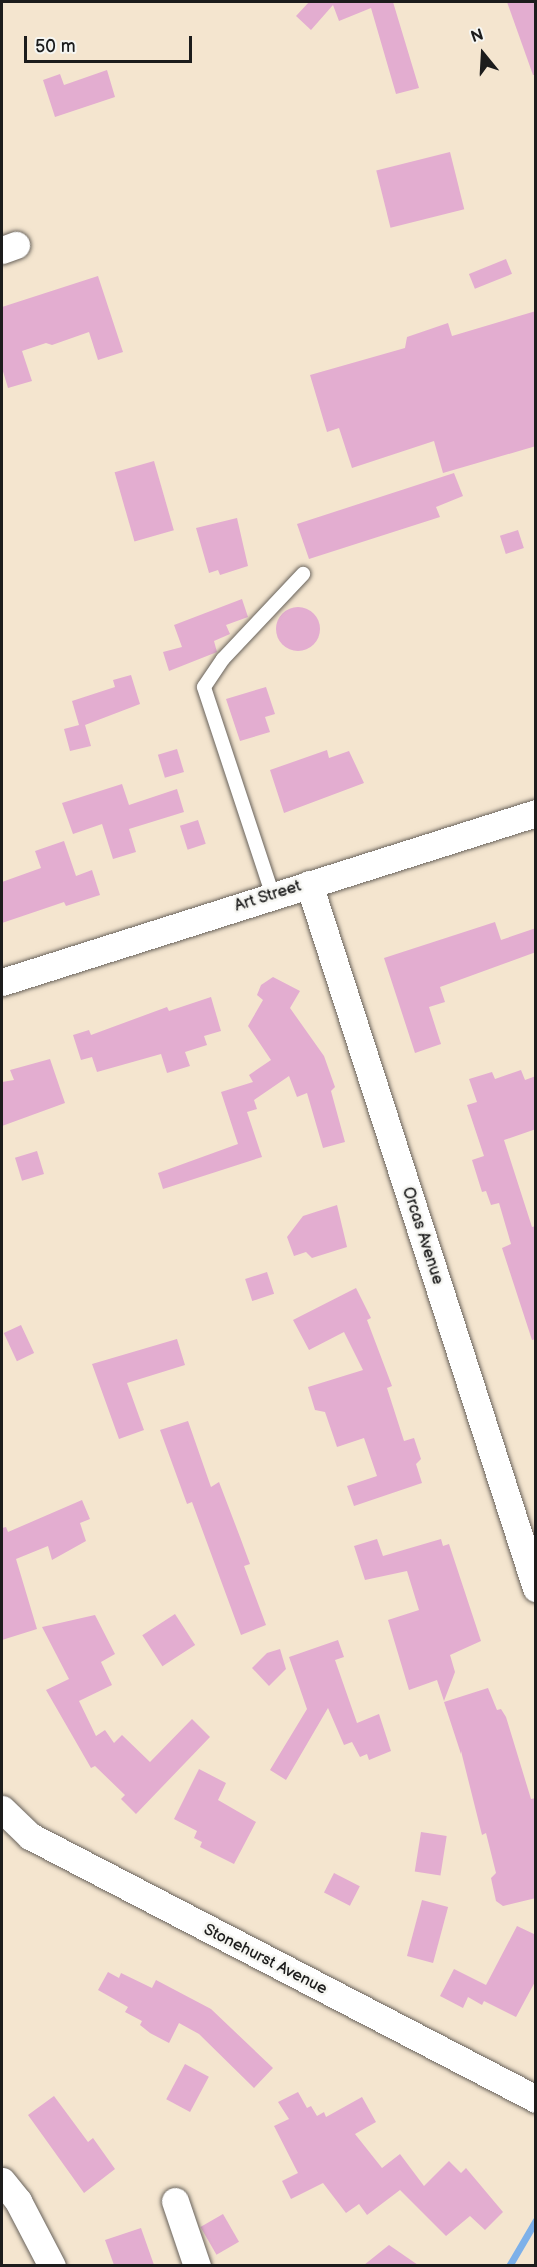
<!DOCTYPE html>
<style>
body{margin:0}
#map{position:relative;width:537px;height:2267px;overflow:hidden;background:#f4e5cf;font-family:"Balsamiq Sans",sans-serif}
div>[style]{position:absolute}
.stream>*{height:7px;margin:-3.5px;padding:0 3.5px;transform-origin:3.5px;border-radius:3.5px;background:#7db0e9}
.building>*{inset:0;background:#e3add0;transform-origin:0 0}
.round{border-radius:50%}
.roads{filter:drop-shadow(0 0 2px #68625b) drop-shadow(0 0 2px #68625b)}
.service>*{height:14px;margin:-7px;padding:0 7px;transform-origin:7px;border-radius:7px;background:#fff}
.minor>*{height:27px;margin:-13.5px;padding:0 13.5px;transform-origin:13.5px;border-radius:13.5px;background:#fff}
span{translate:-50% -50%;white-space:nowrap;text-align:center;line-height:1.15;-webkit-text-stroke:5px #f6f6f2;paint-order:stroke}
.street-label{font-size:16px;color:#1c1c1c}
.frame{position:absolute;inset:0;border:3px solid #1c1c1c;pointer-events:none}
.north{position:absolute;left:453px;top:24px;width:60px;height:60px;-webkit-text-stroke:4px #f6f6f2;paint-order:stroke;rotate:342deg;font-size:16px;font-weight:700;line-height:24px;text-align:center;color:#1c1c1c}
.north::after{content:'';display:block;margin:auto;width:21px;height:27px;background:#1c1c1c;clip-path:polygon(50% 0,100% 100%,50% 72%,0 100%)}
.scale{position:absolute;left:24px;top:36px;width:168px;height:27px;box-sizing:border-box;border:3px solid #1c1c1c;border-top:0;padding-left:8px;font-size:18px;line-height:21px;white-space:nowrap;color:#1c1c1c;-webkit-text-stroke:4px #f6f6f2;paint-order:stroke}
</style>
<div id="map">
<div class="stream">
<i style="left:509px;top:2266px;width:53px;rotate:-59.6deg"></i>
</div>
<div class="building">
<i style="clip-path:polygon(309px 2px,393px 2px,419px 88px,396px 94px,371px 8px,339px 21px,333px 5px,311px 30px,296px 16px)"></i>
<i style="clip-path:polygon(507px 2px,536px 2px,536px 75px,533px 75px)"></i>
<i style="clip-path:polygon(107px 70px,115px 97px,55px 117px,43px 80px,60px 74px,64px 85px)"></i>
<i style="left:450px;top:152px;width:59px;height:76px;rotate:76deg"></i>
<i style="left:506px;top:259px;width:16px;height:40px;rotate:68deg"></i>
<i style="clip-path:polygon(98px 276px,123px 352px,98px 360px,89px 332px,52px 345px,46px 343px,22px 351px,32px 381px,8px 388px,2px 368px,2px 307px)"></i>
<i style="clip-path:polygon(536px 311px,536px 446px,443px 473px,434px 441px,352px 468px,339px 428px,327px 432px,310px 375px,405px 348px,407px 337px,448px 323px,452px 336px)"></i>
<i style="left:154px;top:461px;width:72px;height:41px;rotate:74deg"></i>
<i style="clip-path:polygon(454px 473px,463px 496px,436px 507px,440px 517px,309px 559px,297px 524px)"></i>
<i style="clip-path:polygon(237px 518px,248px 566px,220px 575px,218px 570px,209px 573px,196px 528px)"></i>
<i style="left:518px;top:530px;width:19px;height:19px;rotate:72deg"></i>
<i style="clip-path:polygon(242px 599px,248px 617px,226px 625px,230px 634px,214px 641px,217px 652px,169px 671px,163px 652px,182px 647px,174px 625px)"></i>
<i class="round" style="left:276px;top:607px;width:44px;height:44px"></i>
<i style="clip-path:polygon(131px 675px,140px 704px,85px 725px,91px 746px,70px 751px,64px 729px,79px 725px,72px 701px,115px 687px,113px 680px)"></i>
<i style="clip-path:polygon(266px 687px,275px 714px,265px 717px,270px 732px,240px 741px,226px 699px)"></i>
<i style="left:177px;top:749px;width:24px;height:20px;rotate:73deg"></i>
<i style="clip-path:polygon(327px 750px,329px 758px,349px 751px,364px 783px,284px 813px,270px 770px)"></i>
<i style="clip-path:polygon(122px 784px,129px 805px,177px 789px,184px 812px,129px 829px,136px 852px,113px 859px,102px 824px,73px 834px,62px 803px)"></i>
<i style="left:198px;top:820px;width:25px;height:19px;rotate:72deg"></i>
<i style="clip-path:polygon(64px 841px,76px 876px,92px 870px,100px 895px,66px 906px,64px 902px,2px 923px,2px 882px,41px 868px,35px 851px)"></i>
<i style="clip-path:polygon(495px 922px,501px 940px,536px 928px,536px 952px,440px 987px,445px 1002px,429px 1007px,441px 1044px,415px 1053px,384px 958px)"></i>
<i style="clip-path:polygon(273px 977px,300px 991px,290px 1008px,324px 1056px,335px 1087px,331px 1091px,345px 1142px,323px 1148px,307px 1093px,297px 1097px,289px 1076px,254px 1100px,257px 1109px,247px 1112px,262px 1157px,163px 1189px,158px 1173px,238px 1144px,221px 1092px,253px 1082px,249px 1075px,271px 1060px,248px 1026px,263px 1000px,257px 995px,261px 985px)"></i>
<i style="clip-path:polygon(211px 997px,221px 1031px,204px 1036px,207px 1045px,185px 1052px,190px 1066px,167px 1073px,161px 1054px,97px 1072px,92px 1057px,81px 1060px,73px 1035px,89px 1030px,91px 1035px,167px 1007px,169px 1011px)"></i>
<i style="clip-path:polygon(50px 1059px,65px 1103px,2px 1126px,2px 1082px,14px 1080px,10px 1070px)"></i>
<i style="clip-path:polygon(521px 1070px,525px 1080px,536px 1076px,536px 1129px,504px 1140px,532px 1227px,536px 1226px,536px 1339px,532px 1340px,502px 1248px,511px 1244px,499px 1203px,491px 1205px,486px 1191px,482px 1192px,472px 1160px,484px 1156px,467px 1105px,477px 1102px,469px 1079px,492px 1072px,495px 1079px)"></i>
<i style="left:37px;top:1151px;width:24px;height:23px;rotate:73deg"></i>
<i style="clip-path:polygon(337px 1205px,347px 1247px,312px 1258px,306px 1252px,294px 1256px,287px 1237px,303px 1216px)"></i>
<i style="left:267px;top:1272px;width:23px;height:23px;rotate:72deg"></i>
<i style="clip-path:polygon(356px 1288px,371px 1318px,367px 1320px,392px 1386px,387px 1388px,404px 1441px,414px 1438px,421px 1459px,416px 1464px,422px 1483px,354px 1506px,347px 1486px,377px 1476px,364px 1438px,337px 1447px,325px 1412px,315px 1410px,308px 1387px,363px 1370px,344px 1332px,309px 1350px,293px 1320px)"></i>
<i style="left:21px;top:1325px;width:31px;height:19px;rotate:65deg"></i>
<i style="clip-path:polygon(177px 1339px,185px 1365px,127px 1383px,144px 1430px,119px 1439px,92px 1364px)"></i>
<i style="clip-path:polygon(188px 1421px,211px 1487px,219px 1482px,240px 1537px,250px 1564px,244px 1566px,266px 1625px,241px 1635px,192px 1502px,187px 1504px,160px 1430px)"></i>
<i style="clip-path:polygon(82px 1500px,90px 1519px,80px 1523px,86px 1541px,52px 1560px,48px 1546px,16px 1559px,37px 1629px,2px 1640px,2px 1528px,6px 1527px,8px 1532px)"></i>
<i style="clip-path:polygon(377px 1539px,383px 1556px,441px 1539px,443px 1546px,449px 1544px,481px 1641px,450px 1655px,455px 1672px,444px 1701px,437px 1680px,409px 1690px,388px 1620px,419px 1610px,407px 1571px,365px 1580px,354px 1546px)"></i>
<i style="left:175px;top:1614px;width:37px;height:39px;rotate:57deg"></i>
<i style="clip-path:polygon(95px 1615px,115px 1654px,101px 1662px,112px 1685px,79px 1701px,96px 1736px,105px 1730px,114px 1743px,122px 1735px,150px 1762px,192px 1719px,210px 1737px,136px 1814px,121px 1799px,125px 1795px,95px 1766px,91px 1768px,46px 1690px,69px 1679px,42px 1627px)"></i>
<i style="clip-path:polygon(338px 1640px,344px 1657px,335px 1660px,357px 1723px,379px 1714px,391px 1751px,369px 1760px,367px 1754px,360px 1757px,352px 1742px,344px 1745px,328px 1708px,286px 1780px,270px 1770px,307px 1709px,289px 1657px)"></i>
<i style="clip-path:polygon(280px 1649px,286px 1669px,269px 1686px,252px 1668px,267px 1653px)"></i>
<i style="clip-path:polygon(488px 1688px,497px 1710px,501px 1709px,506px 1717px,531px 1799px,536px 1798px,536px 1898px,503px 1906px,496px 1901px,491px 1878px,496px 1873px,486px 1833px,482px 1835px,461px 1751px,461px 1754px,444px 1702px)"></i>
<i style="clip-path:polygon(199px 1769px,226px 1783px,218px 1800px,256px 1822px,234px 1864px,200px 1847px,202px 1842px,194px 1838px,197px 1831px,174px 1819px)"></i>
<i style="left:421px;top:1832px;width:26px;height:40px;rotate:9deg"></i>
<i style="left:334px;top:1873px;width:29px;height:22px;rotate:27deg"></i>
<i style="left:422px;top:1900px;width:27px;height:58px;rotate:15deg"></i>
<i style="clip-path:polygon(517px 1926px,536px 1935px,536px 1980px,516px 2017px,484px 2001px,482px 2005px,468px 1997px,463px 2008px,440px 1996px,454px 1969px,486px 1985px)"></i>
<i style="clip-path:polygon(108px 1972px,119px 1978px,121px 1973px,152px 1988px,156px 1980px,211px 2009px,273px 2068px,254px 2088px,199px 2034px,179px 2023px,169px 2043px,150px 2033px,140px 2025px,142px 2021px,125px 2012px,128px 2007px,98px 1990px)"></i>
<i style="left:185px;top:2064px;width:27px;height:40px;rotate:28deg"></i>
<i style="clip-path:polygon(298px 2092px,307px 2108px,311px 2106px,317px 2116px,324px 2112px,326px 2117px,362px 2097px,376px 2122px,355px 2134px,382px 2168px,400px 2154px,424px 2186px,449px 2161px,461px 2173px,466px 2168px,503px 2212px,485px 2230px,470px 2216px,446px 2236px,400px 2190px,367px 2215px,359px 2204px,346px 2213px,323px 2183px,291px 2199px,282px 2181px,298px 2173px,274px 2126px,289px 2119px,278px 2102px)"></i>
<i style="clip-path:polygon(54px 2096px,88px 2142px,93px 2138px,115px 2169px,84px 2193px,28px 2115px)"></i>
<i style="left:223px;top:2214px;width:32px;height:26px;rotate:60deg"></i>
<i style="clip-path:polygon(141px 2228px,154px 2265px,114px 2265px,105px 2240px)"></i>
<i style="clip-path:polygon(389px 2245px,418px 2265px,364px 2265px)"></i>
</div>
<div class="roads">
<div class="service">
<i style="left:273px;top:896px;width:220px;rotate:-108.3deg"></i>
<i style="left:204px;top:687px;width:34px;rotate:-56deg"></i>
<i style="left:223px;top:659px;width:117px;rotate:-46.7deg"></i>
</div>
<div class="minor">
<i style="left:2px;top:250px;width:15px;rotate:-20deg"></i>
<i style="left:309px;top:884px;width:740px;rotate:72.13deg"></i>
<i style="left:2px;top:982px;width:560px;rotate:-17.56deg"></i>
<i style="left:2px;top:1809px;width:39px;rotate:44deg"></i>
<i style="left:30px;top:1836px;width:570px;rotate:27.46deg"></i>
<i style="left:2px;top:2181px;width:26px;rotate:51deg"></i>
<i style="left:18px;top:2201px;width:73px;rotate:62.4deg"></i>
<i style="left:175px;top:2201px;width:69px;rotate:71.3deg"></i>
</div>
</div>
<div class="street-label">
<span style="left:268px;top:897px;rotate:-18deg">Art Street</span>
<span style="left:422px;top:1236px;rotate:72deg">Orcas Avenue</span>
<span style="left:265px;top:1960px;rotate:27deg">Stonehurst Avenue</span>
</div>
<div class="frame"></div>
<div class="north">N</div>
<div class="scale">50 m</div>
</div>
